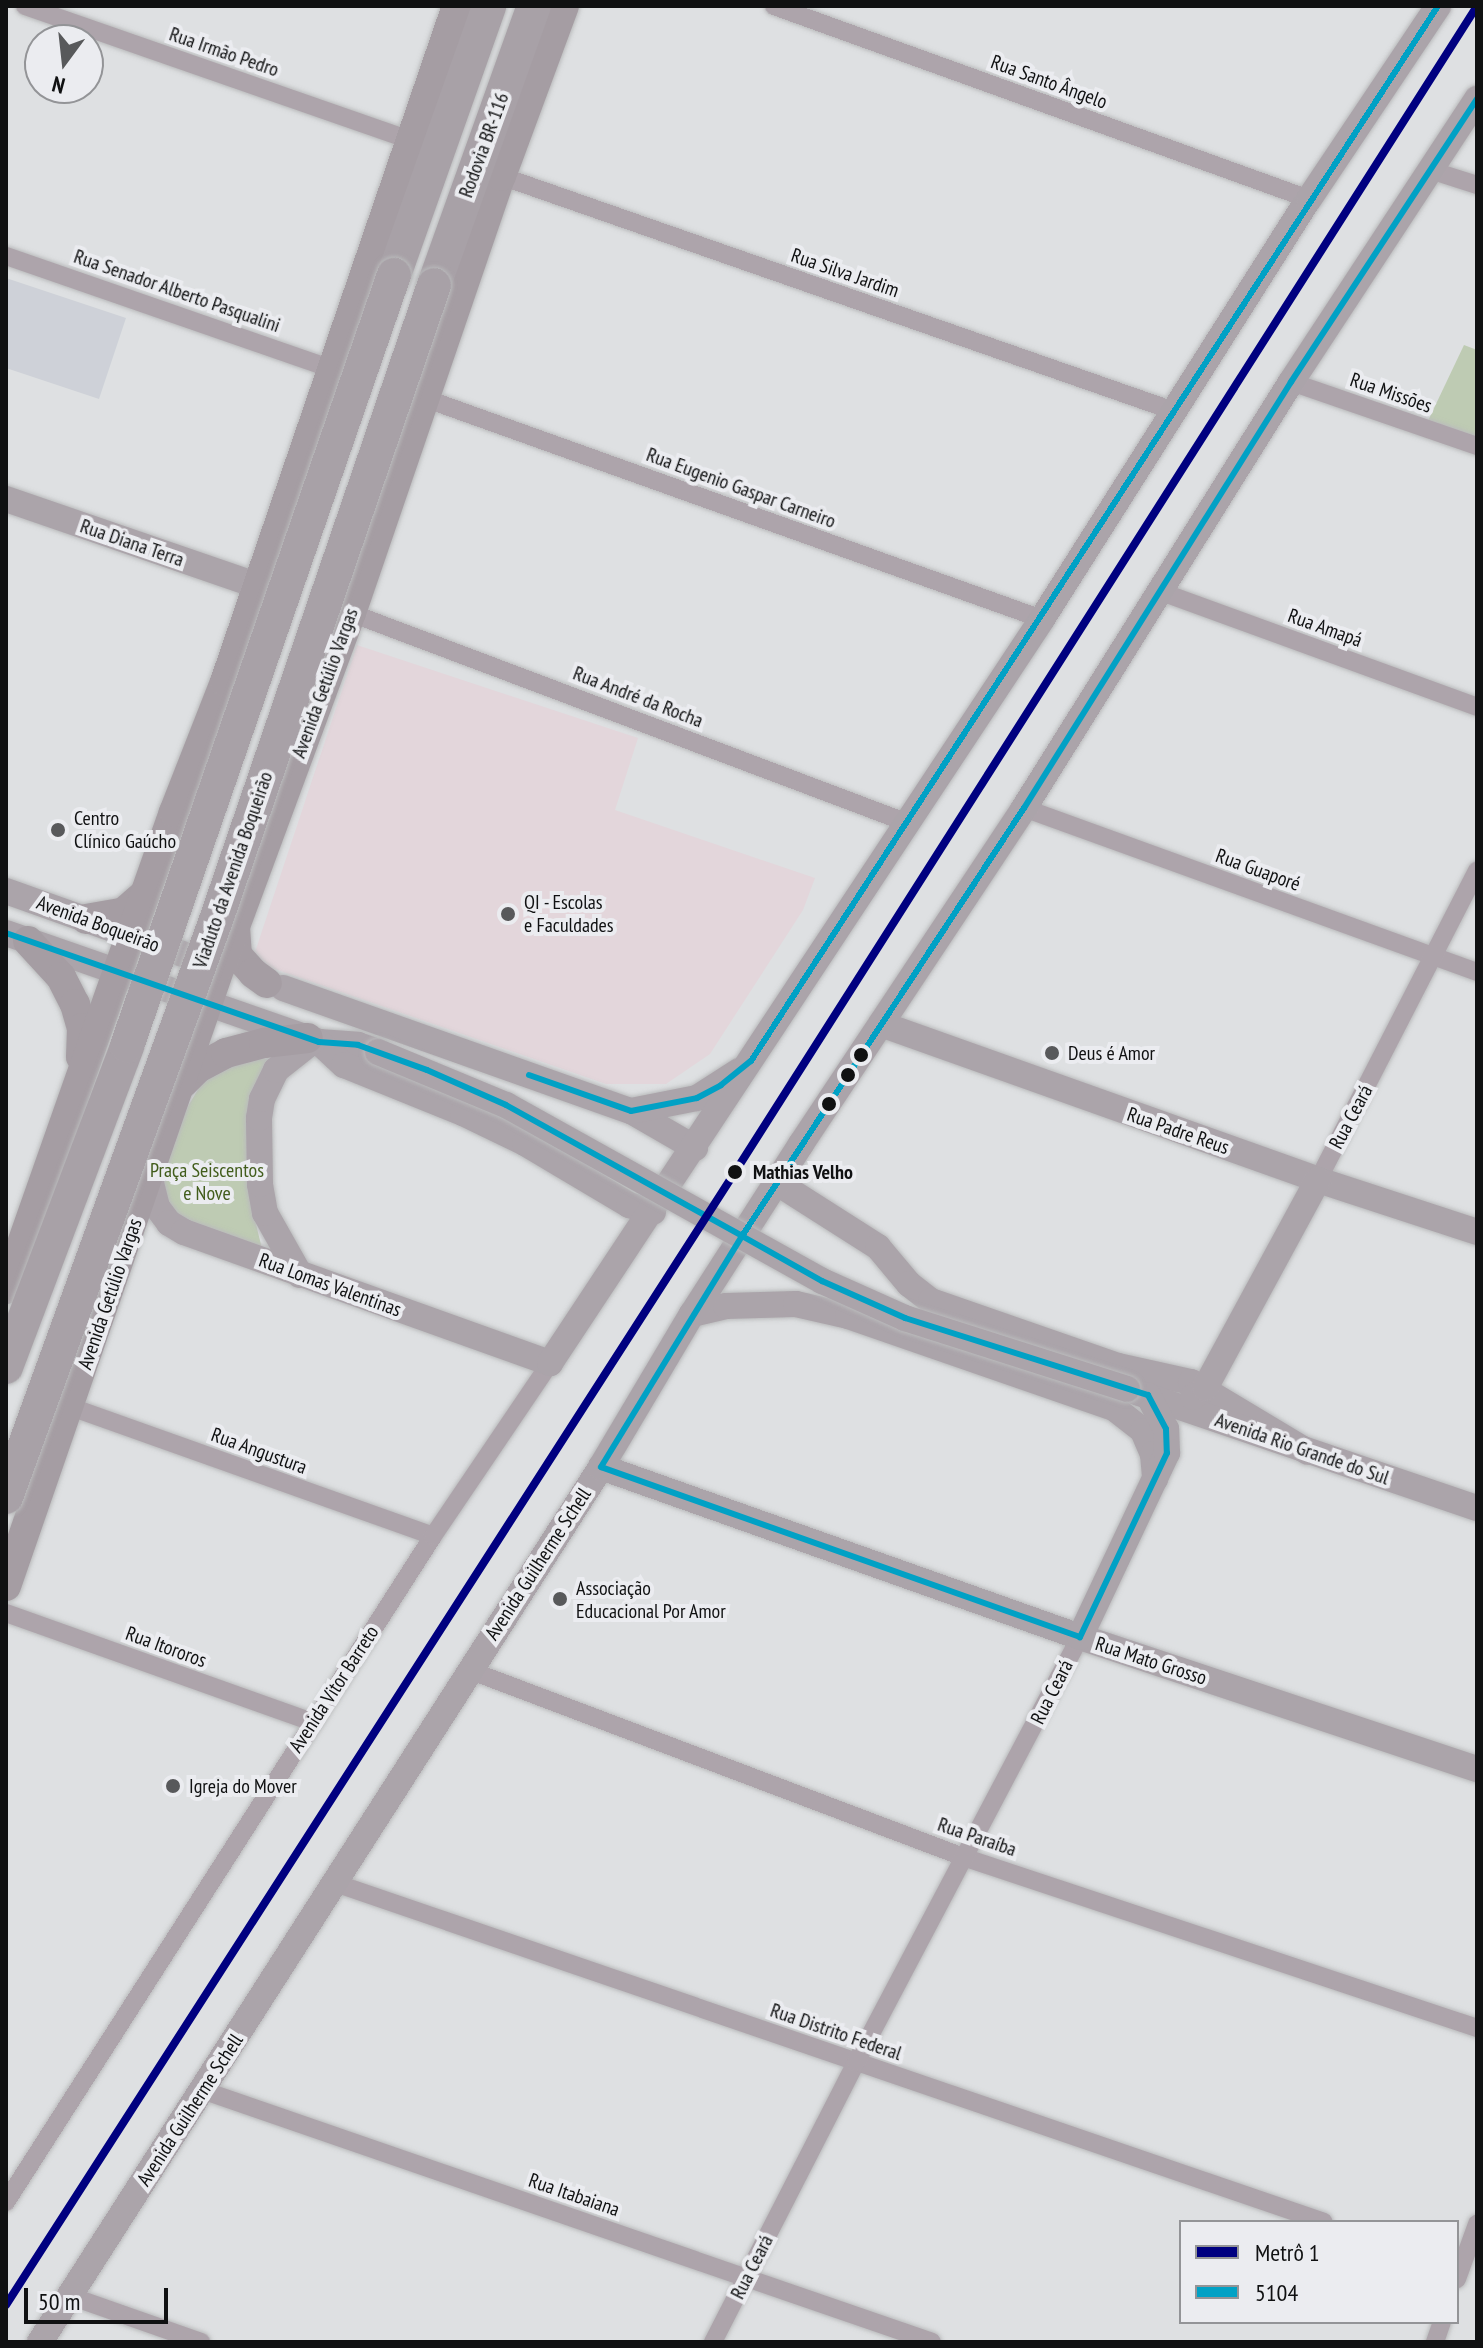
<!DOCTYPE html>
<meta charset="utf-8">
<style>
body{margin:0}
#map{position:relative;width:1483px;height:2348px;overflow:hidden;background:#dee0e2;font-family:"PT Sans Narrow",sans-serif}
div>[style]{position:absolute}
.built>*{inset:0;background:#ced1d8}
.industrial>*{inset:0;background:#e3d6db}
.green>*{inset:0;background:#becbb3}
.roads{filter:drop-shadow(0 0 2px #babbbc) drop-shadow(0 0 2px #babbbc)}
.street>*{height:18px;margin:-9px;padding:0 9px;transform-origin:9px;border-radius:9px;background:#ada4ab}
.secondary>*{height:26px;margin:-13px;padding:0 13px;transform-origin:13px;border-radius:13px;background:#aba4aa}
.primary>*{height:30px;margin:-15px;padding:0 15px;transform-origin:15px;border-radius:15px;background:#a59da3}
.highway>*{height:34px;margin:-17px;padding:0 17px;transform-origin:17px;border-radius:17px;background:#a8a1a7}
.bridges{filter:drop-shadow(0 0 2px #babbbc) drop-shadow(0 0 2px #babbbc)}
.secondary-bridge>*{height:26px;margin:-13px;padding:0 13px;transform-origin:13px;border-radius:13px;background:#aba4aa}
.highway-bridge>*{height:34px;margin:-17px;padding:0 17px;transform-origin:17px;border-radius:17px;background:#a8a1a7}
.bus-1>*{height:6px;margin:-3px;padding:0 3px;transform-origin:3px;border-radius:3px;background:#01a1c5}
.metro-1>*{height:8px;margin:-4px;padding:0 4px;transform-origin:4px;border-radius:4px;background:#000080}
.dots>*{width:22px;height:22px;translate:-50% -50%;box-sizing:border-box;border:4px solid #ebecf0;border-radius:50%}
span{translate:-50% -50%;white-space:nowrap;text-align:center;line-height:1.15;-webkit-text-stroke:8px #ebecf0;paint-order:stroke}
.street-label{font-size:20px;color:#101112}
.poi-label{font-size:20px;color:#101112}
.left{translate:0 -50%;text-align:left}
.park-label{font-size:20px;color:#425d1c}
.stop-label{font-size:20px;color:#101112;font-weight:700}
.frame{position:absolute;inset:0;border:8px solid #101112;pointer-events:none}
.legend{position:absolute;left:1179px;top:2220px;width:280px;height:104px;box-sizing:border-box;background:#ebecf0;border:2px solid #939497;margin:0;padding:10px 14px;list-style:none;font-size:24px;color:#101112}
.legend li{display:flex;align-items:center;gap:16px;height:40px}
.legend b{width:40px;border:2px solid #939497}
.north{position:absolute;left:24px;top:24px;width:80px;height:80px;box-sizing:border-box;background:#ebecf0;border:2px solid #939497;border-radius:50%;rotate:195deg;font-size:22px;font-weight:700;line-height:32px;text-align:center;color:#101112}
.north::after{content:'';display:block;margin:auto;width:28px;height:36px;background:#58595b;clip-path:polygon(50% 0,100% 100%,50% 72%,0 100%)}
.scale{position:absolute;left:24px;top:2288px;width:144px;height:36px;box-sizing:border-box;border:4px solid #101112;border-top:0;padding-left:10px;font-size:24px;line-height:28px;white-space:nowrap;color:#101112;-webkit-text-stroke:6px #ebecf0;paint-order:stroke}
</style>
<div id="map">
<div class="built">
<i style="clip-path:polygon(6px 278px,126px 318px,99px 399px,6px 368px)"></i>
</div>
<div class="industrial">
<i style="clip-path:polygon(357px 645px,638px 738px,615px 810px,815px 878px,803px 910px,710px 1054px,666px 1084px,606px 1084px,252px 961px)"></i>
</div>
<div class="green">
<i style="clip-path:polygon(1464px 345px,1477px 350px,1477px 443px,1426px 425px)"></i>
<i style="clip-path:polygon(248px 1057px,274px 1060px,252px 1207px,262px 1249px,195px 1227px,174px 1212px,166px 1200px,163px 1183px,166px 1164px,188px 1106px,203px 1081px)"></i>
</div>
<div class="roads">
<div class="street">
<i style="left:25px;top:6px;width:407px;rotate:19.2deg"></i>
<i style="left:774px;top:6px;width:569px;rotate:19.84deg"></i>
<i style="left:1430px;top:170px;width:49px;rotate:17.7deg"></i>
<i style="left:501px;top:176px;width:713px;rotate:19.25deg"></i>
<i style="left:6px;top:256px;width:346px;rotate:19.1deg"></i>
<i style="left:1291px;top:382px;width:197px;rotate:19deg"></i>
<i style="left:424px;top:398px;width:656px;rotate:19.68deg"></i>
<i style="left:1159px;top:591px;width:338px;rotate:20deg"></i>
<i style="left:351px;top:613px;width:595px;rotate:20.66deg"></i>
<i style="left:1024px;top:808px;width:482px;rotate:19.9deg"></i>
<i style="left:1318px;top:1180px;width:348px;rotate:-62.8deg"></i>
<i style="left:71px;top:1407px;width:384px;rotate:19.6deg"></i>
<i style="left:6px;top:1613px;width:325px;rotate:19.6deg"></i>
<i style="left:469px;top:1670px;width:531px;rotate:20.72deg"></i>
<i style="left:966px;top:1858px;width:539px;rotate:18.4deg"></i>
<i style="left:335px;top:1883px;width:1045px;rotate:18.92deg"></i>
<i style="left:202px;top:2090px;width:772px;rotate:19.04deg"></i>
<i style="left:6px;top:2202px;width:791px;rotate:-57.33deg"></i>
<i style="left:433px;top:1536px;width:209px;rotate:-55.9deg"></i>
<i style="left:1457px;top:2279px;width:59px;rotate:-70deg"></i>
<i style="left:70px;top:2296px;width:139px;rotate:19.3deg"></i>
<i style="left:713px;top:2342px;width:314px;rotate:-62.9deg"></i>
<i style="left:856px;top:2062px;width:480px;rotate:-62.2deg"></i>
<i style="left:1435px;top:2342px;width:21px;rotate:-71deg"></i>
</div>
<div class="secondary">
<i style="left:6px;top:499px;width:267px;rotate:19deg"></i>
<i style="left:6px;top:891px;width:224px;rotate:19.6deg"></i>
<i style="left:6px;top:933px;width:331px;rotate:19.2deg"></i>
<i style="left:319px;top:1042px;width:39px;rotate:4deg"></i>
<i style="left:358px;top:1045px;width:21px;rotate:19deg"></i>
<i style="left:283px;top:988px;width:369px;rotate:19.5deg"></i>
<i style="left:631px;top:1111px;width:74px;rotate:30deg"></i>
<i style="left:881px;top:1024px;width:464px;rotate:19.6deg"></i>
<i style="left:1318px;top:1180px;width:167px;rotate:18.1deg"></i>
<i style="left:319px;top:1042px;width:34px;rotate:43deg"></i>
<i style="left:344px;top:1065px;width:128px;rotate:22deg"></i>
<i style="left:463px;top:1113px;width:69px;rotate:25.8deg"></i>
<i style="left:525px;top:1143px;width:121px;rotate:30.8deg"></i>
<i style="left:629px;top:1205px;width:25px;rotate:16deg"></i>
<i style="left:631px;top:1111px;width:67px;rotate:-11.1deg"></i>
<i style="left:697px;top:1098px;width:50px;rotate:-32.7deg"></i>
<i style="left:153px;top:1166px;width:17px;rotate:97deg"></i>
<i style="left:151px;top:1183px;width:25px;rotate:76deg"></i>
<i style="left:157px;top:1207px;width:20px;rotate:53deg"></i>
<i style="left:169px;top:1223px;width:17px;rotate:31deg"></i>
<i style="left:184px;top:1232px;width:389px;rotate:19.7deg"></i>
<i style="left:550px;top:1363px;width:892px;rotate:-56.52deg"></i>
<i style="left:1042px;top:619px;width:498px;rotate:-57.6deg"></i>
<i style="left:1309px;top:199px;width:232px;rotate:-56.2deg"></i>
<i style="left:776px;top:1182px;width:121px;rotate:32.5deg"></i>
<i style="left:878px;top:1247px;width:48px;rotate:50deg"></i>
<i style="left:909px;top:1284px;width:28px;rotate:38deg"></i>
<i style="left:931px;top:1301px;width:198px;rotate:19.2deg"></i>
<i style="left:1118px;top:1366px;width:75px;rotate:12.4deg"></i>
<i style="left:1191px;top:1382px;width:136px;rotate:30.9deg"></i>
<i style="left:300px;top:1275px;width:71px;rotate:-119.4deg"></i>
<i style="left:265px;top:1213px;width:29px;rotate:-100deg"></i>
<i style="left:260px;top:1184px;width:66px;rotate:-90.9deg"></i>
<i style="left:259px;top:1118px;width:19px;rotate:-81deg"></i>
<i style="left:262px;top:1099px;width:32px;rotate:-64deg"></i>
<i style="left:276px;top:1070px;width:48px;rotate:-38.3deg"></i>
<i style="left:692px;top:1314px;width:35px;rotate:-13deg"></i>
<i style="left:726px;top:1306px;width:70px;rotate:-1.6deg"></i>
<i style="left:796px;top:1304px;width:53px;rotate:13deg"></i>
<i style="left:848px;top:1316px;width:281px;rotate:19.1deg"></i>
<i style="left:1114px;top:1408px;width:37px;rotate:38deg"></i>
<i style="left:1143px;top:1431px;width:25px;rotate:67deg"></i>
<i style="left:1153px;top:1454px;width:25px;rotate:85deg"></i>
<i style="left:1127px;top:1389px;width:370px;rotate:18.8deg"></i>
<i style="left:1193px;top:1397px;width:15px;rotate:-37deg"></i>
<i style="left:1205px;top:1388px;width:237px;rotate:-61.5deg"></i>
<i style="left:601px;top:1467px;width:508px;rotate:19.54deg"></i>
<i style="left:1080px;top:1637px;width:418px;rotate:18.4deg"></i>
<i style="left:1080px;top:1637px;width:204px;rotate:-64.7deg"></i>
<i style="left:1167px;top:1453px;width:24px;rotate:-92deg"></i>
<i style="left:1166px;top:1429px;width:38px;rotate:-118deg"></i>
<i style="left:40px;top:2342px;width:1039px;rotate:-57.33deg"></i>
<i style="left:601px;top:1467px;width:178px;rotate:-59.3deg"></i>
<i style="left:692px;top:1314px;width:202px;rotate:-57.3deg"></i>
<i style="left:801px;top:1144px;width:403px;rotate:-56.4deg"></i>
<i style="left:1024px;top:808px;width:503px;rotate:-57.92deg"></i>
<i style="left:1291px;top:382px;width:339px;rotate:-56.7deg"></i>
</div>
<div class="primary">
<i style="left:86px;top:919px;width:39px;rotate:-10deg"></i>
<i style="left:124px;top:912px;width:28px;rotate:-41deg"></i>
<i style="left:235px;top:927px;width:28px;rotate:86deg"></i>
<i style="left:237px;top:955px;width:24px;rotate:48deg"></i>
<i style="left:253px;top:973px;width:17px;rotate:36deg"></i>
<i style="left:28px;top:941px;width:49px;rotate:47.5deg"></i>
<i style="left:61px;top:977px;width:30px;rotate:63deg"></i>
<i style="left:75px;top:1004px;width:25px;rotate:74deg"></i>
<i style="left:82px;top:1028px;width:29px;rotate:92deg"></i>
<i style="left:183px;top:1083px;width:21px;rotate:-45deg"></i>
<i style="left:198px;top:1068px;width:32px;rotate:-28deg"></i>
<i style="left:226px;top:1053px;width:39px;rotate:-15deg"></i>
<i style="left:264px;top:1043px;width:44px;rotate:-6.5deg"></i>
<i style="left:6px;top:1289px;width:506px;rotate:-70.6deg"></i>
<i style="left:174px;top:812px;width:140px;rotate:-68.6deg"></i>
<i style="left:225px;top:682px;width:715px;rotate:-71.06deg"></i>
<i style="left:6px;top:1586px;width:655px;rotate:-70.93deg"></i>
<i style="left:220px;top:967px;width:377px;rotate:-69.7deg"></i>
<i style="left:351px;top:613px;width:462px;rotate:-71.1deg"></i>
<i style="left:501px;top:176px;width:181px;rotate:-69.7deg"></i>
</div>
<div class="highway">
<i style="left:394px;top:275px;width:285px;rotate:-70.5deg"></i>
<i style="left:434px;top:285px;width:296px;rotate:-70.3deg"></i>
</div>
</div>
<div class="bridges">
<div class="secondary-bridge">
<i style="left:378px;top:1052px;width:139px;rotate:22.5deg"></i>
<i style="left:506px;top:1105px;width:362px;rotate:29.1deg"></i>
<i style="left:822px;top:1281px;width:91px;rotate:24deg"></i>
<i style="left:905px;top:1318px;width:233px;rotate:17.7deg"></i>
</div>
<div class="highway-bridge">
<i style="left:6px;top:1367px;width:343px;rotate:-69.3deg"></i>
<i style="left:127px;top:1046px;width:816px;rotate:-70.9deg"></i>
<i style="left:6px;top:1497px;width:617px;rotate:-70.01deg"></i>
<i style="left:217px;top:917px;width:668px;rotate:-71.05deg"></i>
</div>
</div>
<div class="bus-1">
<i style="left:6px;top:933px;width:331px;rotate:19.2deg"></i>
<i style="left:319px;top:1042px;width:39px;rotate:4deg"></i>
<i style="left:358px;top:1045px;width:73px;rotate:19.9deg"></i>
<i style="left:427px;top:1070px;width:86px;rotate:23.9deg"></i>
<i style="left:506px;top:1105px;width:270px;rotate:29deg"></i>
<i style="left:529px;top:1075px;width:108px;rotate:19.4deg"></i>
<i style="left:631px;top:1111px;width:67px;rotate:-11.1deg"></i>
<i style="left:697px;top:1098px;width:27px;rotate:-28deg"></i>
<i style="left:721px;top:1085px;width:38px;rotate:-39deg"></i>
<i style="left:751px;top:1061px;width:1259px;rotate:-56.93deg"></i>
<i style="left:742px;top:1236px;width:92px;rotate:29.4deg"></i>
<i style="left:822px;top:1281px;width:91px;rotate:24deg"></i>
<i style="left:905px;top:1318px;width:255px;rotate:17.6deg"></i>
<i style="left:1148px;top:1395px;width:38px;rotate:62deg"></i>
<i style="left:1166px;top:1429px;width:24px;rotate:88deg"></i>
<i style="left:1167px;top:1453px;width:204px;rotate:115.3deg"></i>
<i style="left:1080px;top:1637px;width:508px;rotate:-160.46deg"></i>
<i style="left:601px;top:1467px;width:271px;rotate:-58.6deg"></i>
<i style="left:742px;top:1236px;width:513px;rotate:-56.62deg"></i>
<i style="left:1024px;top:808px;width:503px;rotate:-57.92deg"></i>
<i style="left:1291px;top:382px;width:339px;rotate:-56.7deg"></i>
</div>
<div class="metro-1">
<i style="left:6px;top:2305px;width:1347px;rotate:-57.24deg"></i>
<i style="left:735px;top:1172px;width:1382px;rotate:-57.53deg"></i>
</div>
<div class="dots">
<i style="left:58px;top:830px;background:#58595b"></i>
<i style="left:508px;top:914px;background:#58595b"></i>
<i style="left:1052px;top:1053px;background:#58595b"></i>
<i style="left:861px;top:1055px;background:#101112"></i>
<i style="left:848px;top:1075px;background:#101112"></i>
<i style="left:829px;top:1104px;background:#101112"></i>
<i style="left:735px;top:1172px;background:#101112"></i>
<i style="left:560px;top:1599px;background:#58595b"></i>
<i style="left:173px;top:1786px;background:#58595b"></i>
</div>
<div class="street-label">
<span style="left:224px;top:52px;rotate:19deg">Rua Irmão Pedro</span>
<span style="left:1049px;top:82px;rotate:20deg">Rua Santo Ângelo</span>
<span style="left:484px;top:145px;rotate:-70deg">Rodovia BR-116</span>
<span style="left:845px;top:273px;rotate:19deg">Rua Silva Jardim</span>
<span style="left:177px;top:291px;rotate:19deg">Rua Senador Alberto Pasqualini</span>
<span style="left:1391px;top:393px;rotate:19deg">Rua Missões</span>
<span style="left:741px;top:488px;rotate:20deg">Rua Eugenio Gaspar Carneiro</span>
<span style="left:132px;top:543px;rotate:19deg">Rua Diana Terra</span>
<span style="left:1325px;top:628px;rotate:20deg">Rua Amapá</span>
<span style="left:325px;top:683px;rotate:-70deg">Avenida Getúlio Vargas</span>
<span style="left:638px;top:697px;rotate:21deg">Rua André da Rocha</span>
<span style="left:233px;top:870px;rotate:-71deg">Viaduto da Avenida Boqueirão</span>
<span style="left:1258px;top:870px;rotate:20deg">Rua Guaporé</span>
<span style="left:98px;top:924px;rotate:20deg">Avenida Boqueirão</span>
<span style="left:1351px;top:1117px;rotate:-62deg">Rua Ceará</span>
<span style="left:1178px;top:1131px;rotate:19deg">Rua Padre Reus</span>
<span style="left:330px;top:1285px;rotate:20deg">Rua Lomas Valentinas</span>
<span style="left:110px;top:1294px;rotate:-71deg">Avenida Getúlio Vargas</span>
<span style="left:1302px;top:1449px;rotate:19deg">Avenida Rio Grande do Sul</span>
<span style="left:259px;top:1451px;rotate:20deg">Rua Angustura</span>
<span style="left:538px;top:1564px;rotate:-57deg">Avenida Guilherme Schell</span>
<span style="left:166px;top:1647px;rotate:20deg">Rua Itororos</span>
<span style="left:1151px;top:1661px;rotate:18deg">Rua Mato Grosso</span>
<span style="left:334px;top:1689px;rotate:-57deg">Avenida Vitor Barreto</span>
<span style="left:1052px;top:1692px;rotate:-63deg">Rua Ceará</span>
<span style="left:977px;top:1837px;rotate:19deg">Rua Paraíba</span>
<span style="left:836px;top:2032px;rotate:19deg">Rua Distrito Federal</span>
<span style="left:190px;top:2110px;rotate:-57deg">Avenida Guilherme Schell</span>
<span style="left:574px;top:2195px;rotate:19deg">Rua Itabaiana</span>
<span style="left:752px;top:2267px;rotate:-63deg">Rua Ceará</span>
</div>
<div class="poi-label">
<span class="left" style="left:74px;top:830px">Centro<br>Clínico Gaúcho</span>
<span class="left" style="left:524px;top:914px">QI - Escolas<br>e Faculdades</span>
<span class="left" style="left:1068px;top:1053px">Deus é Amor</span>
<span class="left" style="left:576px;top:1600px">Associação<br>Educacional Por Amor</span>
<span class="left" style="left:189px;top:1786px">Igreja do Mover</span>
</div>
<div class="park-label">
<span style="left:207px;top:1182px">Praça Seiscentos<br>e Nove</span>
</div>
<div class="stop-label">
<span class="left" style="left:753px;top:1172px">Mathias Velho</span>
</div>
<div class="frame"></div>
<ul class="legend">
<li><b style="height:10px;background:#000080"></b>Metrô 1</li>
<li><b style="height:10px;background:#01a1c5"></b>5104</li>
</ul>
<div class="north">N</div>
<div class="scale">50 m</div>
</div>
